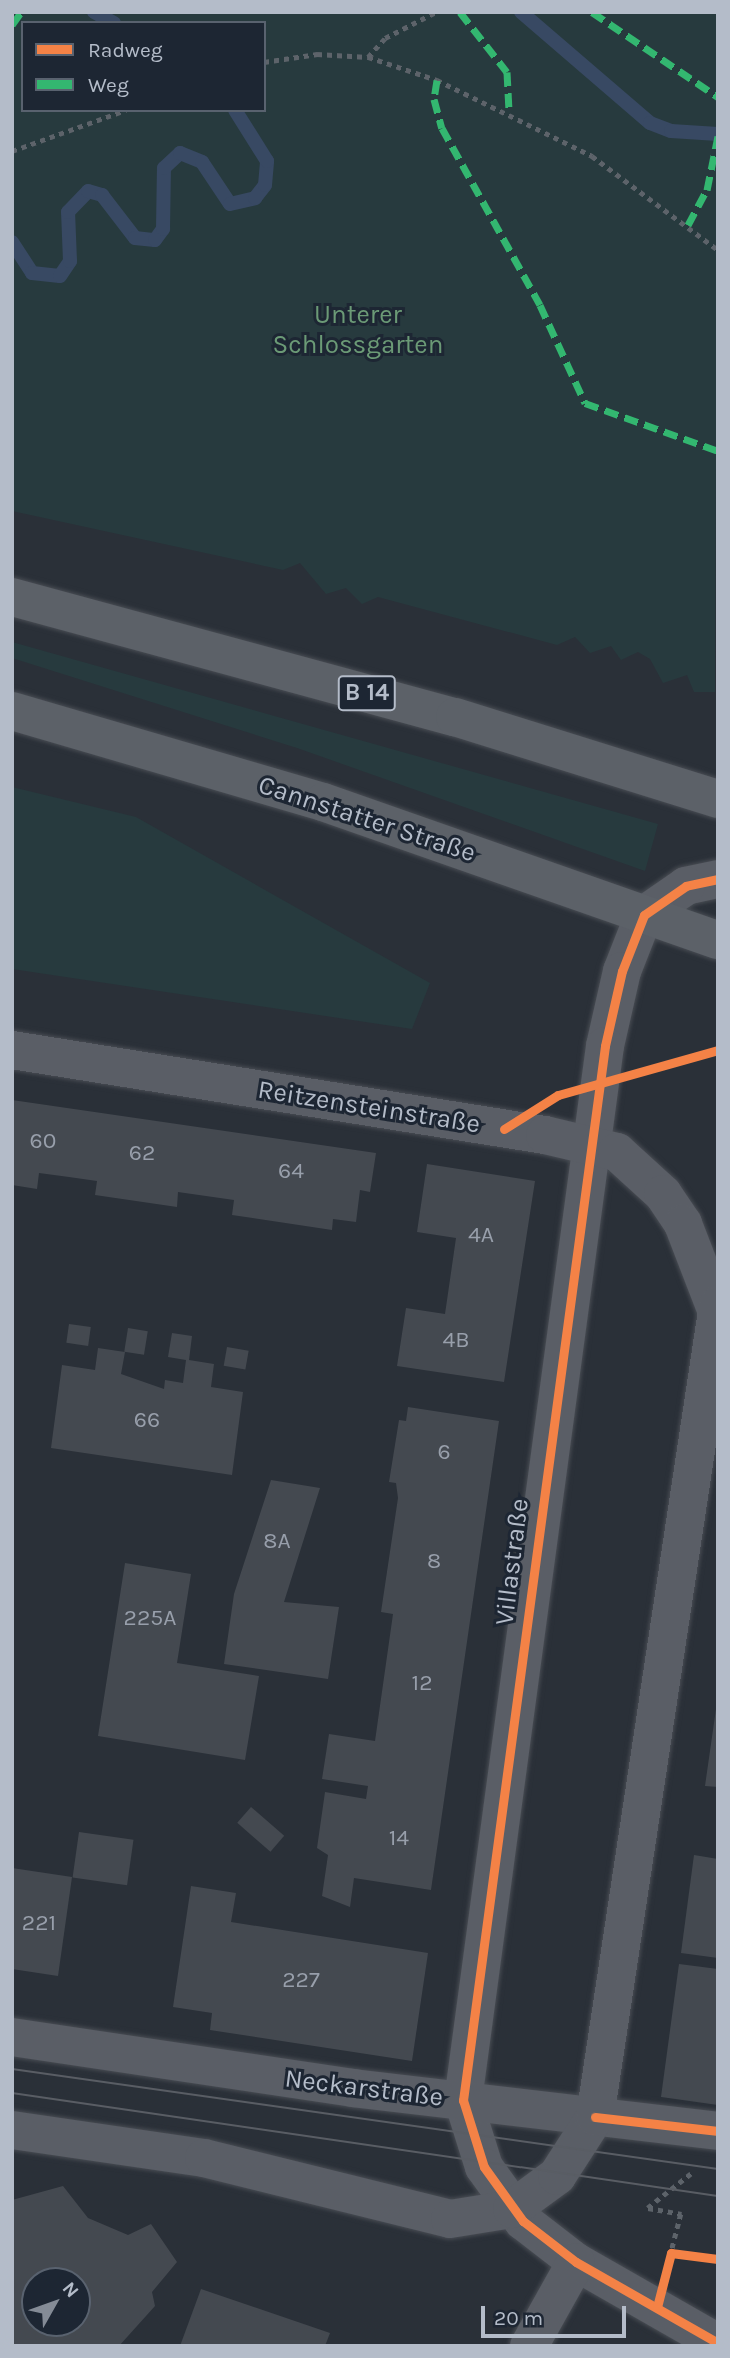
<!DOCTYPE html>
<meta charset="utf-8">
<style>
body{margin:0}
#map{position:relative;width:730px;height:2358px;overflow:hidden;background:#2a3038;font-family:Karla,sans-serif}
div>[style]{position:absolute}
.green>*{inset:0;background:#273a3e}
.stream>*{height:14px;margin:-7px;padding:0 7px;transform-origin:7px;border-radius:7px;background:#384963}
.building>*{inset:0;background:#444950;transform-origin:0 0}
.path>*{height:4.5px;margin-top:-2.25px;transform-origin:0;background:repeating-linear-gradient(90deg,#5d636a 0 5px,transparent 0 10px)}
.roads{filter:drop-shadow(0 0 2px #484c53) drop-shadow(0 0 2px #484c53)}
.minor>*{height:38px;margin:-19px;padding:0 19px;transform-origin:19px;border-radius:19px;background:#5a5e66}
.major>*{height:38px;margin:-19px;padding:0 19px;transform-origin:19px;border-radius:19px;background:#5c6168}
.tram>*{height:2px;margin:-1px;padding:0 1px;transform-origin:1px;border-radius:1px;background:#595d64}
.quiet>*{height:7px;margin-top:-3.5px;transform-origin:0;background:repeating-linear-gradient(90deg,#33b770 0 14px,transparent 0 21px)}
.cycleway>*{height:9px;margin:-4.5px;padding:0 4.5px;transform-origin:4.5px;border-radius:4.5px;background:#f48246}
span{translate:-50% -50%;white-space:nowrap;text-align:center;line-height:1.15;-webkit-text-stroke:6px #1d2633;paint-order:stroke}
.number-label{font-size:23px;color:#989fab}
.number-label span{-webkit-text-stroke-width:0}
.shield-label span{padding:2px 5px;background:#1d2633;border:2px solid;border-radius:5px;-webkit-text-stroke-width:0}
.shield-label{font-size:24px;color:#b4bcc9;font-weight:700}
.park-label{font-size:26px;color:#6b9a76}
.street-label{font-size:26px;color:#b4bcc9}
.frame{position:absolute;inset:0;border:14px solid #b4bcc9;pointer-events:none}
.legend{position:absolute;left:21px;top:21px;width:245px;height:91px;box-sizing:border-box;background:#1d2633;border:2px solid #59626f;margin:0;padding:9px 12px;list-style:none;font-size:21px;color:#b4bcc9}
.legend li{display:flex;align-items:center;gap:14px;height:35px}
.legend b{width:35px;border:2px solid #59626f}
.north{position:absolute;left:21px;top:2267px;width:70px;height:70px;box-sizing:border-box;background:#1d2633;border:2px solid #59626f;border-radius:50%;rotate:50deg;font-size:19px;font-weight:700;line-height:28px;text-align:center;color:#b4bcc9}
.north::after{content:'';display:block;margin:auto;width:24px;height:32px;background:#848b96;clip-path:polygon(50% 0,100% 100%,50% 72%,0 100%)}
.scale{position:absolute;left:481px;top:2306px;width:145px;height:32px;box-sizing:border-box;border:4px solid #b4bcc9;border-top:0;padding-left:9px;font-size:21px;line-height:24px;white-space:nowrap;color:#b4bcc9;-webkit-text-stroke:5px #1d2633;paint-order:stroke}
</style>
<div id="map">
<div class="green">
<i style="clip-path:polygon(evenodd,12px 12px,718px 12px,715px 692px,694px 692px,687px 675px,663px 683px,650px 659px,638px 652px,621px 660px,611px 646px,590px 653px,575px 637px,557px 645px,378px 597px,362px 604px,346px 588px,326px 594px,300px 563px,283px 570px,12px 511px,12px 12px,23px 23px,264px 23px,264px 110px,23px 110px,23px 23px)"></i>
<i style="clip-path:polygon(12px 642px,658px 824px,645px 871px,297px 748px,12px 658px)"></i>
<i style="clip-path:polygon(12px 787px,136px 817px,430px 983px,412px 1029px,12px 969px)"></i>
</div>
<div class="stream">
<i style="left:94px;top:12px;width:23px;rotate:29deg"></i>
<i style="left:521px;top:12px;width:170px;rotate:40.7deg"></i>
<i style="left:650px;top:123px;width:22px;rotate:21deg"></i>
<i style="left:671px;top:131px;width:47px;rotate:3.7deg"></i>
<i style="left:12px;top:242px;width:37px;rotate:57deg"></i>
<i style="left:32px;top:273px;width:28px;rotate:6deg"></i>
<i style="left:60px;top:276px;width:18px;rotate:-56deg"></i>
<i style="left:70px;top:261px;width:49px;rotate:-92.3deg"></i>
<i style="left:68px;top:212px;width:29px;rotate:-46deg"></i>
<i style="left:88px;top:191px;width:15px;rotate:16deg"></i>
<i style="left:102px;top:195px;width:54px;rotate:52.5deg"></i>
<i style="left:135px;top:238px;width:20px;rotate:6deg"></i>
<i style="left:155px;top:240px;width:14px;rotate:-54deg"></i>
<i style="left:163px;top:229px;width:61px;rotate:-89.1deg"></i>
<i style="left:164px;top:168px;width:22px;rotate:-43deg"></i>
<i style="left:180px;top:153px;width:24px;rotate:22deg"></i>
<i style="left:202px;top:162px;width:50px;rotate:56.3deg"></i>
<i style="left:230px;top:204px;width:26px;rotate:-13deg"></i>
<i style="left:255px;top:198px;width:16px;rotate:-52deg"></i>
<i style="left:265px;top:185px;width:24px;rotate:-85deg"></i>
<i style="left:267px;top:161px;width:60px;rotate:-122.1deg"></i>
</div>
<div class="building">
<i style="clip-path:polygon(12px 1100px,376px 1153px,370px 1192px,360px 1190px,356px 1222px,333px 1219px,332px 1230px,232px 1215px,234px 1200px,178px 1192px,177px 1207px,95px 1195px,97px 1181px,69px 1177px,39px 1173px,37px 1189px,12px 1185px)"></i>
<i style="clip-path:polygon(427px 1164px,535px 1181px,504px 1382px,397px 1366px,406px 1308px,445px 1314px,456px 1238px,417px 1232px)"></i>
<i style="left:69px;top:1324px;width:22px;height:19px;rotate:8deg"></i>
<i style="left:128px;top:1328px;width:20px;height:24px;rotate:9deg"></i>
<i style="clip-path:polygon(172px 1333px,192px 1336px,189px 1360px,214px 1364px,211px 1387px,243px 1392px,232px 1475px,51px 1448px,62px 1365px,95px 1370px,98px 1348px,125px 1352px,121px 1374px,164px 1389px,165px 1380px,183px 1383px,186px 1360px,168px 1357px)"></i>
<i style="left:227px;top:1347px;width:22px;height:19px;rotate:10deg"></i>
<i style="clip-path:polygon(408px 1407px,499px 1421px,431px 1890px,354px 1878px,350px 1907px,322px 1896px,328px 1855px,317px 1848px,325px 1792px,366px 1799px,368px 1786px,322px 1779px,329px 1734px,375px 1741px,393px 1614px,381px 1612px,398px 1498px,396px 1483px,389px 1482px,399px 1420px,406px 1421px)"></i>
<i style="clip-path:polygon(271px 1480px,320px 1488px,284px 1602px,339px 1607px,328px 1679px,224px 1664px,234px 1594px)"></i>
<i style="clip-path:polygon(125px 1563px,191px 1574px,177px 1663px,259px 1676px,245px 1760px,98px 1736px)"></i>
<i style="clip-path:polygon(716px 1709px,718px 1709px,718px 1787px,705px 1786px)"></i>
<i style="left:251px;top:1807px;width:44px;height:21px;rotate:41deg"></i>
<i style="left:79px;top:1832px;width:55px;height:46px;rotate:8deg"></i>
<i style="clip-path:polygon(694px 1855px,718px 1859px,718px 1958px,681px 1953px)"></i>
<i style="clip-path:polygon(12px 1868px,72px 1877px,58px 1976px,12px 1969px)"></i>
<i style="clip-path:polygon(191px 1886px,236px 1893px,231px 1922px,428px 1953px,412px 2061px,210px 2030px,212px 2013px,173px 2007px)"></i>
<i style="clip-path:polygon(679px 1964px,718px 1969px,718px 2105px,661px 2097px)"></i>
<i style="clip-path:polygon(evenodd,63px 2186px,88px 2218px,128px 2235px,151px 2224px,177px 2262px,152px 2292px,155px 2306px,119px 2346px,12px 2346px,12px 2200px,63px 2186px,35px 2281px,77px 2281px,77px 2323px,35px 2323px,35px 2281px)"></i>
<i style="clip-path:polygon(201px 2289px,330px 2333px,325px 2346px,180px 2346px)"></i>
</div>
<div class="path">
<i style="left:368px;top:57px;width:25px;rotate:-48deg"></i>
<i style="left:385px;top:38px;width:57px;rotate:-27deg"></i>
<i style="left:264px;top:62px;width:54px;rotate:-8.6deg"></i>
<i style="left:317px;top:54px;width:51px;rotate:3.4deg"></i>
<i style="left:368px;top:57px;width:73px;rotate:18.4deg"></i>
<i style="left:437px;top:80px;width:173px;rotate:26.1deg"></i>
<i style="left:592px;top:156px;width:157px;rotate:36.7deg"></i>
<i style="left:12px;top:151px;width:121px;rotate:-19.8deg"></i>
<i style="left:691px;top:2174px;width:55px;rotate:141.7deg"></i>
<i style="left:648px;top:2208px;width:34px;rotate:10deg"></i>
<i style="left:681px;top:2214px;width:40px;rotate:104.4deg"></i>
<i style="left:671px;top:2253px;width:47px;rotate:7.3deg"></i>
</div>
<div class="roads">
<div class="minor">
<i style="left:718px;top:879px;width:33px;rotate:168deg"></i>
<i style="left:686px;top:886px;width:51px;rotate:145.4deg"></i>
<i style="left:644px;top:915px;width:60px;rotate:111.4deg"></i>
<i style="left:622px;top:971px;width:77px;rotate:102.8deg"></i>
<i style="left:605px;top:1046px;width:1064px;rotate:97.67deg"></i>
<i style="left:463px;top:2100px;width:70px;rotate:72.6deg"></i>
<i style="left:484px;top:2167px;width:67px;rotate:54.2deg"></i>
<i style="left:523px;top:2221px;width:67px;rotate:37.7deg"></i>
<i style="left:576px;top:2262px;width:163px;rotate:29.7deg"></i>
<i style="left:12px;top:1050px;width:540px;rotate:9.06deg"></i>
<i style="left:545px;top:1135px;width:74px;rotate:13.3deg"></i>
<i style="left:617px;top:1152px;width:62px;rotate:42.4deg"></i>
<i style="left:663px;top:1194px;width:36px;rotate:56deg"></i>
<i style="left:683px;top:1224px;width:94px;rotate:68.9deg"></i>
<i style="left:12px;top:2037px;width:345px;rotate:8.5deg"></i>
<i style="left:353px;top:2088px;width:368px;rotate:6.7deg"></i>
<i style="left:12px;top:2130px;width:194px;rotate:8.3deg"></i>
<i style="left:204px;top:2158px;width:253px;rotate:13.9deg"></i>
<i style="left:450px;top:2219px;width:63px;rotate:-9.2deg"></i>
<i style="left:512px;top:2209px;width:56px;rotate:-36.3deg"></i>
<i style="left:557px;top:2176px;width:70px;rotate:-57.2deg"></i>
<i style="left:595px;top:2117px;width:821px;rotate:-81.39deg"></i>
<i style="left:529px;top:2346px;width:96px;rotate:-60.8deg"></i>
</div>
<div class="major">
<i style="left:12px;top:597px;width:459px;rotate:15.2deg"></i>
<i style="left:455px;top:717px;width:275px;rotate:17.3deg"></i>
<i style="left:12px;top:711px;width:324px;rotate:16.3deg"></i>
<i style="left:323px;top:802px;width:418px;rotate:19.3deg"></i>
</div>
</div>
<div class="tram">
<i style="left:12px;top:2069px;width:713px;rotate:8.06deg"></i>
<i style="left:12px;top:2093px;width:713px;rotate:8.3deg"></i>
</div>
<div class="quiet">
<i style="left:460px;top:12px;width:76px;rotate:51.9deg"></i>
<i style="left:507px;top:72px;width:39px;rotate:87deg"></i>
<i style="left:592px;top:12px;width:152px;rotate:34deg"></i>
<i style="left:12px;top:25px;width:16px;rotate:-55deg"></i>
<i style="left:437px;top:80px;width:19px;rotate:99deg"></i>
<i style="left:434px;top:99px;width:30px;rotate:75deg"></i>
<i style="left:442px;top:128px;width:202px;rotate:61deg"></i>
<i style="left:540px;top:305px;width:108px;rotate:65.3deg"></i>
<i style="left:585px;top:403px;width:141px;rotate:19.8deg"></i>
<i style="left:688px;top:225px;width:40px;rotate:-62deg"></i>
<i style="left:707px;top:190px;width:55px;rotate:-78.5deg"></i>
</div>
<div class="cycleway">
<i style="left:718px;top:879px;width:33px;rotate:168deg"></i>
<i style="left:686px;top:886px;width:51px;rotate:145.4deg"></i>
<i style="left:644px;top:915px;width:60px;rotate:111.4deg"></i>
<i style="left:622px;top:971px;width:77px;rotate:102.8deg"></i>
<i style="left:605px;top:1046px;width:1064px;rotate:97.67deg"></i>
<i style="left:463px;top:2100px;width:70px;rotate:72.6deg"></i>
<i style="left:484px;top:2167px;width:67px;rotate:54.2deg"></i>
<i style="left:523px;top:2221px;width:67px;rotate:37.7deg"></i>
<i style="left:576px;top:2262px;width:163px;rotate:29.7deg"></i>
<i style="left:504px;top:1129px;width:64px;rotate:-32.2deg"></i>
<i style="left:558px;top:1095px;width:166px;rotate:-15.7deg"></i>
<i style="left:595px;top:2117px;width:124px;rotate:6.5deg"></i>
<i style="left:657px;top:2307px;width:56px;rotate:-75.5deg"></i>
<i style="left:671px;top:2253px;width:47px;rotate:7.3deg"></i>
</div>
<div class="number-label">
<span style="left:43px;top:1141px">60</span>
<span style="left:142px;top:1153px">62</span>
<span style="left:291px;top:1171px">64</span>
<span style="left:481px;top:1235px">4A</span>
<span style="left:456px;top:1340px">4B</span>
<span style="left:147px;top:1420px">66</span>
<span style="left:444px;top:1452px">6</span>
<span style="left:277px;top:1541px">8A</span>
<span style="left:434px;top:1561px">8</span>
<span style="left:150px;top:1618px">225A</span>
<span style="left:422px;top:1683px">12</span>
<span style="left:399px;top:1838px">14</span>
<span style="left:39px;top:1923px">221</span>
<span style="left:301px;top:1980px">227</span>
</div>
<div class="shield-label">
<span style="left:367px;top:693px">B 14</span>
</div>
<div class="park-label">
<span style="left:358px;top:330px">Unterer<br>Schlossgarten</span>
</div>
<div class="street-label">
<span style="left:367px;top:819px;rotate:18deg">Cannstatter Straße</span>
<span style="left:369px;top:1107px;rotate:9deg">Reitzensteinstraße</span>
<span style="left:512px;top:1562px;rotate:-83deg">Villastraße</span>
<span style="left:364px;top:2088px;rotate:7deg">Neckarstraße</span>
</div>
<div class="frame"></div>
<ul class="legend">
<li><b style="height:9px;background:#f48246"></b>Radweg</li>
<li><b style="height:9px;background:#33b770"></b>Weg</li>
</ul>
<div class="north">N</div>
<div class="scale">20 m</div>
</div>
